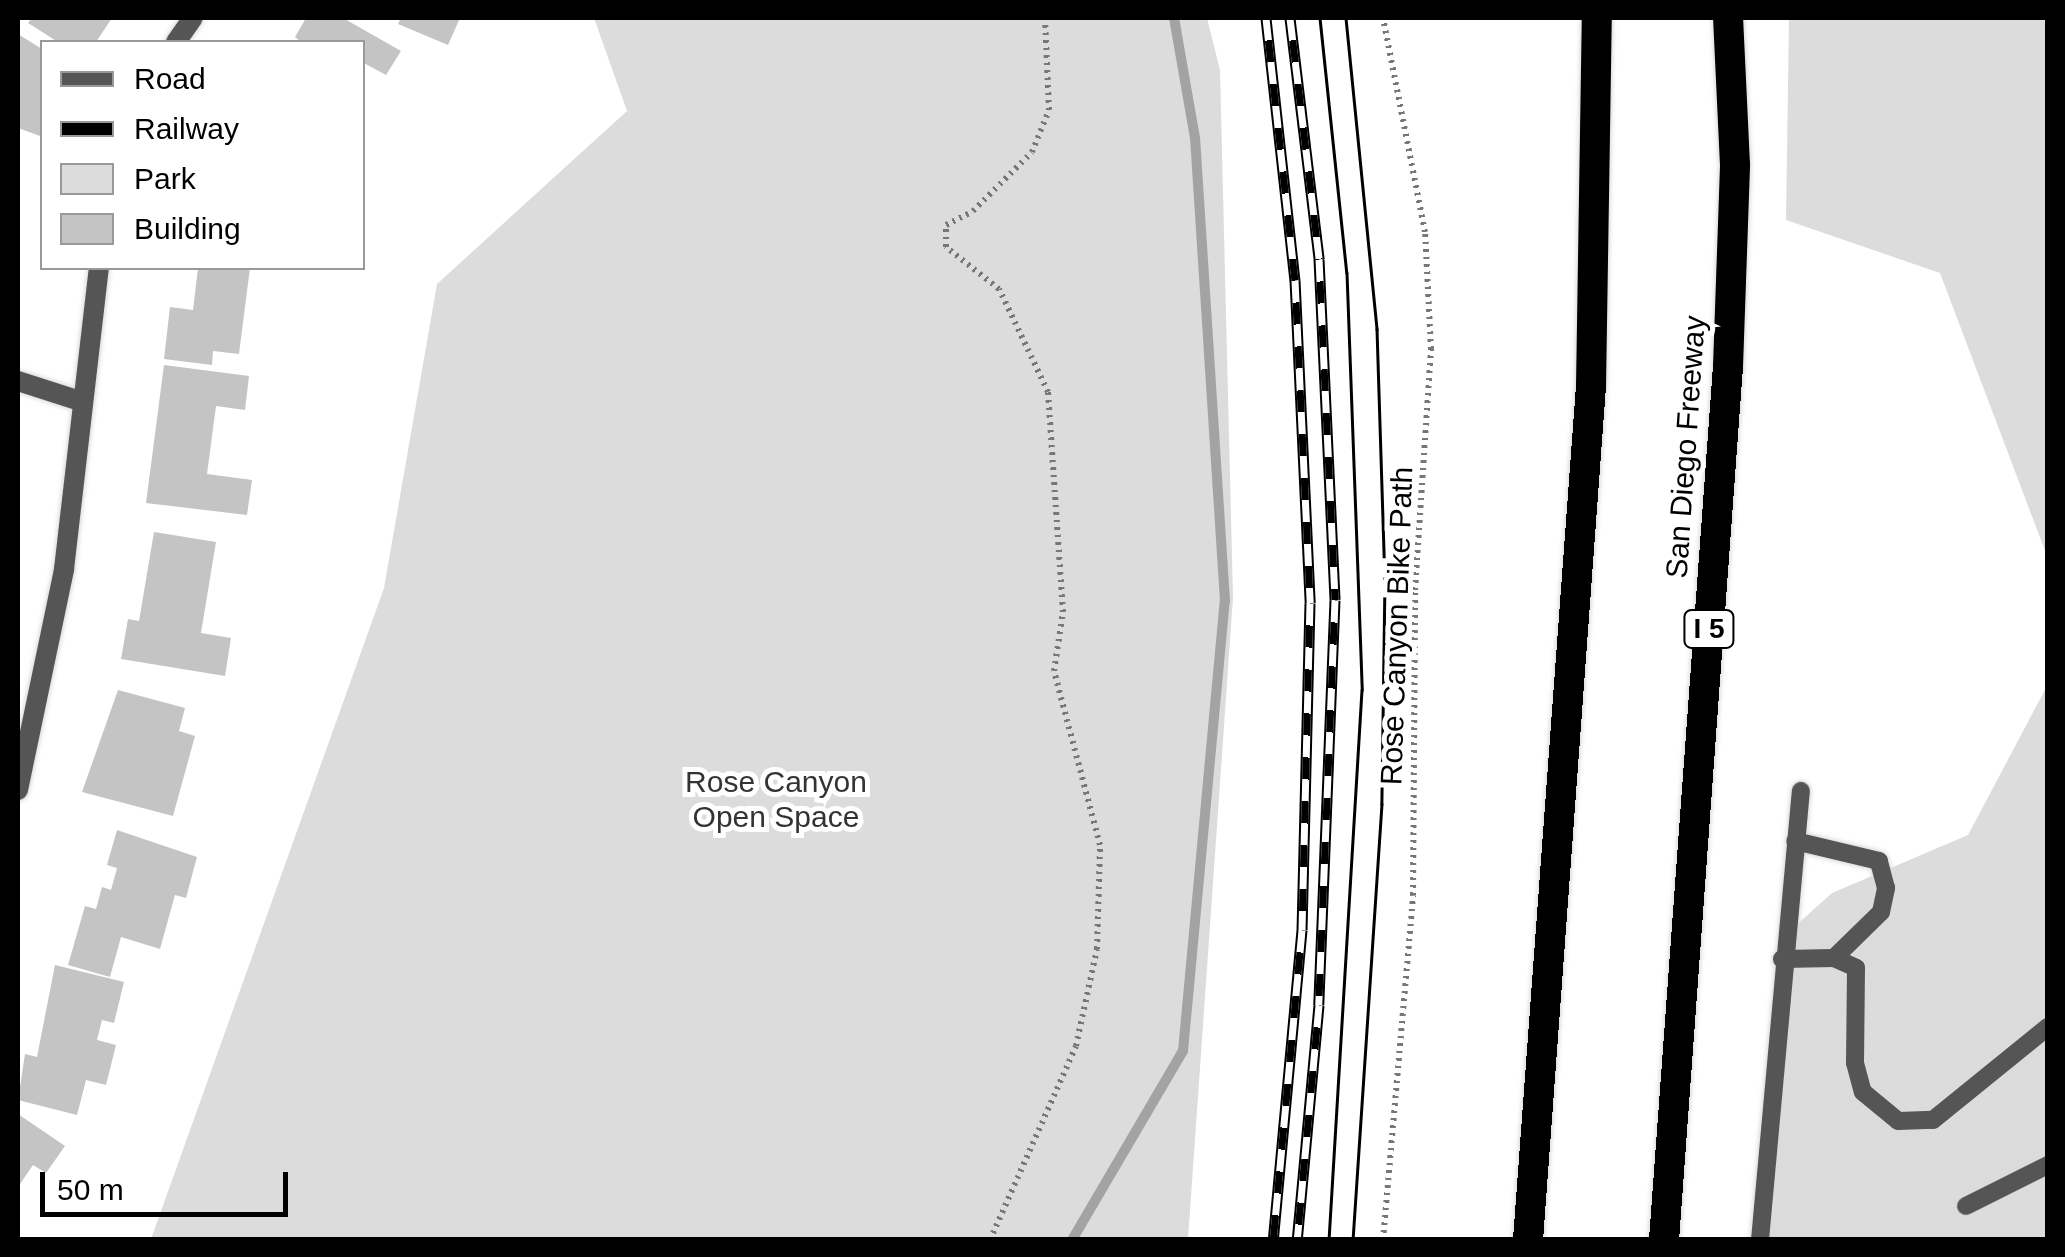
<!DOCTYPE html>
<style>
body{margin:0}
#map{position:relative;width:2065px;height:1257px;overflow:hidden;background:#fff;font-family:Arial,sans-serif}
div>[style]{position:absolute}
.green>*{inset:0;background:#dcdcdc}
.stream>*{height:10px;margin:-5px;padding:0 5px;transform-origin:5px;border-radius:5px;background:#a3a3a3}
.building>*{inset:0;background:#c4c4c4}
.path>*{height:6px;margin-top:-3px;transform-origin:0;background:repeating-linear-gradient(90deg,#777 0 2.5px,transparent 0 7.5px)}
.roads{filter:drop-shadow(0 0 2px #dbdbdb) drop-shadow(0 0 2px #dbdbdb)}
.service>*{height:18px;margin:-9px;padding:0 9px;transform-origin:9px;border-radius:9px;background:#555}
.minor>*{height:20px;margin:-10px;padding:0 10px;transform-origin:10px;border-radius:10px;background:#555}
.tertiary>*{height:20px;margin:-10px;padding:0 10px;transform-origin:10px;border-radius:10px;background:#555}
.motorway>*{height:30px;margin:-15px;padding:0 15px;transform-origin:15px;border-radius:15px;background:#000}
.tram>*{height:2.5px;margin:-1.25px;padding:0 1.25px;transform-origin:1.25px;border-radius:1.25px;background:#000}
.rail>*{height:11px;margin-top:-5.5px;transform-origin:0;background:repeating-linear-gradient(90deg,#fff 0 22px,#000 0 44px);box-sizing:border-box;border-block:2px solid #000}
span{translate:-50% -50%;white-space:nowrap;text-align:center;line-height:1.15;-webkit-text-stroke:10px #fff;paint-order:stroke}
.shield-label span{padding:2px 8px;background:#fff;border:2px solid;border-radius:8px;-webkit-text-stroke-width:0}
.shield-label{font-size:28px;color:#000;font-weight:700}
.street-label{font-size:30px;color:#000}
.park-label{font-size:30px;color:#333}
.frame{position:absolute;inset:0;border:20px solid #000;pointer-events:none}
.legend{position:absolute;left:40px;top:40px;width:325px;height:230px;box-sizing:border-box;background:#fff;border:2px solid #999;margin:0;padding:12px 18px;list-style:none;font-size:30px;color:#000}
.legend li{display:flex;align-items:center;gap:20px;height:50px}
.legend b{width:50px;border:2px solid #999}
.scale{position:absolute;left:40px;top:1172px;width:248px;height:45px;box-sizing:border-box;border:5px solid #000;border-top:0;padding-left:12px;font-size:30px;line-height:35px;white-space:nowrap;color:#000;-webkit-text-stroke:8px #fff;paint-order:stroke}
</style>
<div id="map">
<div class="green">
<i style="clip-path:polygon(594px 18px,1207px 18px,1220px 70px,1233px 598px,1188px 1239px,151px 1239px,384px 588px,437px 284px,627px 111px)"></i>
<i style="clip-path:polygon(1789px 18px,2047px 18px,2047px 556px,1940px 273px,1786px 220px)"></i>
<i style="clip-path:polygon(2047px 686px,2047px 1239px,1762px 1240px,1784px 936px,1832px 893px,1968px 835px)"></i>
</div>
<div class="stream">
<i style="left:1072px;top:1240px;width:219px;rotate:-59.6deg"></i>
<i style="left:1183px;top:1051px;width:452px;rotate:-84.7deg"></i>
<i style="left:1225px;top:601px;width:464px;rotate:-93.7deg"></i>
<i style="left:1195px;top:138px;width:122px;rotate:-99.9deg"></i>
</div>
<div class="building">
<i style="clip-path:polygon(32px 18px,112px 18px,96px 42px,58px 42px,28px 23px)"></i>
<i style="clip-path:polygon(306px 18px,343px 18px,401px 51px,386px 75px,362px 62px,362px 42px,301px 42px,295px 37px)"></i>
<i style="clip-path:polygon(401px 18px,460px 18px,448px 45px,398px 24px)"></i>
<i style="clip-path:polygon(18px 34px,42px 49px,40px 136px,18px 128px)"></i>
<i style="clip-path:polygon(198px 268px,250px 268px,239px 354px,213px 351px,212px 365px,164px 359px,170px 307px,193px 310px)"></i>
<i style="clip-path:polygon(164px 365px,249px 376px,245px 410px,216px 406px,207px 474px,252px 480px,247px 515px,146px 503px)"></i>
<i style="clip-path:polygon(154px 532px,216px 542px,201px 633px,231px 638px,225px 676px,121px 659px,128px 619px,139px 621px)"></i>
<i style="clip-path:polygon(118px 690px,185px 708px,179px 731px,195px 736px,173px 816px,82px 792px)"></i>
<i style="clip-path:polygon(117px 830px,197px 857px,186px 898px,175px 895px,160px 949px,121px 937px,110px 977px,68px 965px,85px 906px,96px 909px,102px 887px,111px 890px,117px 868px,107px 865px)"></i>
<i style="clip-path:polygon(55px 965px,124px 982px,114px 1023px,102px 1020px,97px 1040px,116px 1045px,106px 1085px,86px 1080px,77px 1115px,18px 1100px,25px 1054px,37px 1057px)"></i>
<i style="clip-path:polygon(18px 1114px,65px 1146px,46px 1173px,33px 1165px,18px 1187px)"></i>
</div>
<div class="path">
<i style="left:990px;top:1240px;width:212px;rotate:-66.1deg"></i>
<i style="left:1076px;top:1046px;width:99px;rotate:-77.8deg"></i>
<i style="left:1097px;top:949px;width:104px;rotate:-88.3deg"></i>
<i style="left:1100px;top:845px;width:180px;rotate:-104.8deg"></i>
<i style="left:1054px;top:671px;width:60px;rotate:-81.3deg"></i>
<i style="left:1063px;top:612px;width:221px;rotate:-93.9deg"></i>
<i style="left:1048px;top:392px;width:114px;rotate:-115.4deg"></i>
<i style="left:999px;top:289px;width:68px;rotate:-141.6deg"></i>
<i style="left:946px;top:247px;width:22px;rotate:-90deg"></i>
<i style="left:946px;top:225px;width:30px;rotate:-27deg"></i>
<i style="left:973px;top:211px;width:83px;rotate:-45deg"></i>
<i style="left:1032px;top:152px;width:45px;rotate:-68deg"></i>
<i style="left:1049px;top:110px;width:92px;rotate:-92.5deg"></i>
<i style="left:1383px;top:1240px;width:346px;rotate:-85deg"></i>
<i style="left:1413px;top:895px;width:305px;rotate:-89.6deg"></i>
<i style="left:1415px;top:590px;width:242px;rotate:-86.2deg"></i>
<i style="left:1431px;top:349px;width:117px;rotate:-92.9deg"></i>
<i style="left:1425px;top:232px;width:218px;rotate:-101.1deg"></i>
</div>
<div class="roads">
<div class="service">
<i style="left:1834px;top:958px;width:24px;rotate:24deg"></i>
<i style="left:1856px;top:968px;width:95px;rotate:90.6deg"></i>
<i style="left:1855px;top:1063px;width:30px;rotate:75deg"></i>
<i style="left:1863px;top:1092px;width:45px;rotate:39.6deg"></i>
<i style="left:1898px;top:1121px;width:35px;rotate:-2deg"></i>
<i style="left:1933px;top:1120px;width:148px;rotate:-39deg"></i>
<i style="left:1782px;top:959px;width:52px;rotate:-1.1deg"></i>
<i style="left:1834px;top:958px;width:66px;rotate:-44.4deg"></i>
<i style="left:1881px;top:912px;width:25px;rotate:-78deg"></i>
<i style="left:1886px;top:888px;width:28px;rotate:-105deg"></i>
<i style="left:1879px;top:861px;width:86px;rotate:-166.6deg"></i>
<i style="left:1966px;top:1206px;width:92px;rotate:-26.6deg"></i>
<i style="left:1760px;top:1240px;width:451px;rotate:-84.8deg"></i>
</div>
<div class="minor">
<i style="left:176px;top:42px;width:29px;rotate:-55deg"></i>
<i style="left:18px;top:790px;width:226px;rotate:-78.2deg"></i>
<i style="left:64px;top:569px;width:303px;rotate:-83.4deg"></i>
</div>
<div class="tertiary">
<i style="left:18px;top:381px;width:65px;rotate:17.9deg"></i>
</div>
<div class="motorway">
<i style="left:1528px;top:1240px;width:855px;rotate:-85.78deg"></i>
<i style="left:1591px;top:387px;width:369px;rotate:-89.1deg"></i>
<i style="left:1664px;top:1240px;width:875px;rotate:-85.81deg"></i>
<i style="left:1728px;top:367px;width:202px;rotate:-88deg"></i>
<i style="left:1735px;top:165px;width:147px;rotate:-92.7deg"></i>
</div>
</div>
<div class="tram">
<i style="left:1320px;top:18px;width:256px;rotate:84deg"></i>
<i style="left:1347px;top:273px;width:417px;rotate:87.9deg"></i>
<i style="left:1362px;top:690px;width:551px;rotate:93.43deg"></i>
<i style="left:1346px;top:18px;width:313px;rotate:84.3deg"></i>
<i style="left:1377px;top:329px;width:251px;rotate:88.2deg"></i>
<i style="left:1385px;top:580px;width:224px;rotate:90.8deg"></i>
<i style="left:1382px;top:804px;width:437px;rotate:93.8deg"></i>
</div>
<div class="rail">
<i style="left:1266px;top:18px;width:264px;rotate:83.7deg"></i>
<i style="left:1295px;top:280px;width:323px;rotate:87.3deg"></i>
<i style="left:1310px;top:603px;width:327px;rotate:91.4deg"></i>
<i style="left:1302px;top:930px;width:311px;rotate:95.3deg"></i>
<i style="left:1290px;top:18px;width:243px;rotate:83.1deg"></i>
<i style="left:1319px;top:259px;width:341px;rotate:87.3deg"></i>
<i style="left:1335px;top:600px;width:405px;rotate:92.3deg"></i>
<i style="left:1319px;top:1005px;width:236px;rotate:95.3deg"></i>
</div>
<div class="shield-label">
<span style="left:1709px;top:629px">I 5</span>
</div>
<div class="street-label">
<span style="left:1686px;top:447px;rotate:-86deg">San Diego Freeway</span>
<span style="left:1397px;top:626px;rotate:-88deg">Rose Canyon Bike Path</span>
</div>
<div class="park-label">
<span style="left:776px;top:799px">Rose Canyon<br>Open Space</span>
</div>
<div class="frame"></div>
<ul class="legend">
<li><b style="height:12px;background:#555"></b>Road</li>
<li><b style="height:12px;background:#000"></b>Railway</li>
<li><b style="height:28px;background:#dcdcdc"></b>Park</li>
<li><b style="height:28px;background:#c4c4c4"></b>Building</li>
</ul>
<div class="scale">50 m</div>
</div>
